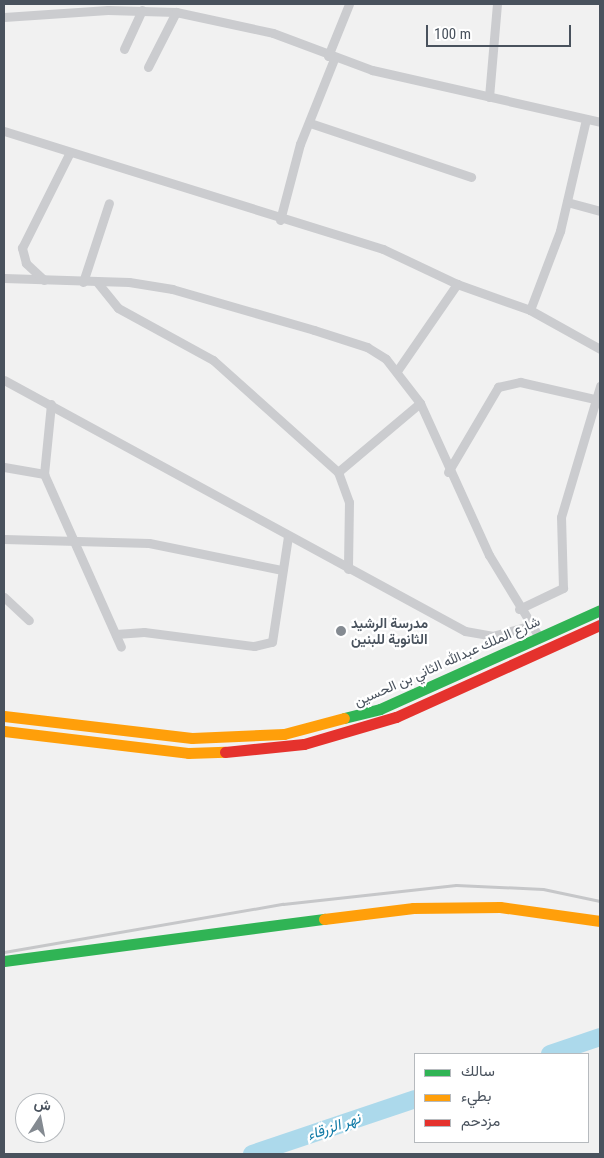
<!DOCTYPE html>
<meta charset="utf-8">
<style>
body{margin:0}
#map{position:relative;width:604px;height:1158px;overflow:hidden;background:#f1f1f1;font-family:"Roboto Condensed",Vazirmatn,sans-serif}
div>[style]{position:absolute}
.river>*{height:18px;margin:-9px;padding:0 9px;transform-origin:9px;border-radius:9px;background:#acd9eb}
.street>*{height:9px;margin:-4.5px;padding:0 4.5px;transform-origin:4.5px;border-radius:4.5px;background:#cbcccf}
.fast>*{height:11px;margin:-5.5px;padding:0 5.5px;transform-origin:5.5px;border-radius:5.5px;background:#30b455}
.slow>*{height:11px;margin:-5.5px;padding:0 5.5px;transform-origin:5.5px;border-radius:5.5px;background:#ff9f0a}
.jam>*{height:11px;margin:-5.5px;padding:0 5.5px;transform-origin:5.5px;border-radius:5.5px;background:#e5322d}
.rail>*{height:3px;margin:-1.5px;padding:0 1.5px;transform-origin:1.5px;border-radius:1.5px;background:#c6c7c9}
.dots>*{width:14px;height:14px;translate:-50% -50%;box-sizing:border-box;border:2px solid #fff;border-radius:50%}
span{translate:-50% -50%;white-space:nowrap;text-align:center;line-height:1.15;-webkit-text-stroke:4.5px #fff;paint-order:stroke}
.poi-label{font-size:14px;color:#49525d;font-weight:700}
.left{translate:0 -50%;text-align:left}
.street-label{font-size:14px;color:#49525d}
.water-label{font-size:15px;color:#117ba7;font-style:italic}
.frame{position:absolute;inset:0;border:5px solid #49525d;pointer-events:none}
.legend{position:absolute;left:414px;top:1053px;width:175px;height:90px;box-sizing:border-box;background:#fff;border:1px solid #b6babe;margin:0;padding:6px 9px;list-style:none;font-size:15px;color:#49525d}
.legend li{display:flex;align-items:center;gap:10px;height:25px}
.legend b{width:25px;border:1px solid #b6babe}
.north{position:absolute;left:15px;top:1093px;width:50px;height:50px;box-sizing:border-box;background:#fff;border:1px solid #b6babe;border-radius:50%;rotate:11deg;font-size:14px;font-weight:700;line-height:20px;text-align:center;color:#49525d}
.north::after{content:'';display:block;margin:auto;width:18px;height:22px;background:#848a91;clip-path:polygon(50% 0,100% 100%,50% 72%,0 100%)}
.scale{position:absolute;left:426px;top:25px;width:145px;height:22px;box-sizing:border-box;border:2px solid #49525d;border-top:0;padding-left:6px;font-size:15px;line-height:18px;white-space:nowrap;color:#49525d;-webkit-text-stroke:4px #fff;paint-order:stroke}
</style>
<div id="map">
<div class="river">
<i style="left:550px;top:1054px;width:53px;rotate:-18.8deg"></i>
<i style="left:252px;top:1154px;width:172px;rotate:-18.6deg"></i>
</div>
<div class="street">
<i style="left:4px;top:17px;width:104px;rotate:-3.9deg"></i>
<i style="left:108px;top:10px;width:68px;rotate:1.7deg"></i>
<i style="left:176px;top:12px;width:99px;rotate:12.2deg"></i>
<i style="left:273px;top:33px;width:106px;rotate:20.5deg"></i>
<i style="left:372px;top:70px;width:234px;rotate:12.8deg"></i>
<i style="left:124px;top:49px;width:43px;rotate:-65.2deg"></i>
<i style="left:328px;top:56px;width:56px;rotate:-68deg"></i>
<i style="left:148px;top:67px;width:62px;rotate:-63deg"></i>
<i style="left:489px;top:97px;width:93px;rotate:-85.1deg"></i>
<i style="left:310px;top:123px;width:170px;rotate:18.5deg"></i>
<i style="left:4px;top:131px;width:397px;rotate:17.3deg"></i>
<i style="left:383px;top:249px;width:82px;rotate:25.3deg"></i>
<i style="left:457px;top:284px;width:77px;rotate:19.6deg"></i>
<i style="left:530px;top:310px;width:80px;rotate:29.1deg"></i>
<i style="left:567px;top:202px;width:34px;rotate:15deg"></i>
<i style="left:280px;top:220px;width:79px;rotate:-75.3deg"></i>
<i style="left:300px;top:144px;width:92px;rotate:-68.2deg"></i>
<i style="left:4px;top:278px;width:125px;rotate:1.8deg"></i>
<i style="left:129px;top:282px;width:44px;rotate:9.2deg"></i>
<i style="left:172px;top:289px;width:148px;rotate:16.1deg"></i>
<i style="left:314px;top:330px;width:56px;rotate:17.8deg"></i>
<i style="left:367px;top:347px;width:22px;rotate:32deg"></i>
<i style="left:386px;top:359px;width:56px;rotate:52.3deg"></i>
<i style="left:420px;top:403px;width:167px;rotate:65.6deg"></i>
<i style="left:489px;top:555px;width:96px;rotate:58.6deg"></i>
<i style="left:44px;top:280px;width:25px;rotate:-137deg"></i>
<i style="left:26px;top:263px;width:16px;rotate:-105deg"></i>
<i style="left:22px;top:248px;width:107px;rotate:-63.4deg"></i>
<i style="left:83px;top:282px;width:83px;rotate:-71.8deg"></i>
<i style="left:97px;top:282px;width:33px;rotate:51deg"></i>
<i style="left:118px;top:308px;width:108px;rotate:28.7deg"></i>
<i style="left:213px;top:360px;width:168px;rotate:41.9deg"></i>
<i style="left:338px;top:472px;width:32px;rotate:70deg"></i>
<i style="left:349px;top:502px;width:67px;rotate:90.9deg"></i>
<i style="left:530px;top:310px;width:85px;rotate:-69.2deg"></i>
<i style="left:560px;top:231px;width:115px;rotate:-76.9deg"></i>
<i style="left:397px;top:371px;width:106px;rotate:-55.4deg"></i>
<i style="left:4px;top:380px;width:525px;rotate:28.57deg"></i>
<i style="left:465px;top:631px;width:27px;rotate:10deg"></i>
<i style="left:492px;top:636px;width:38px;rotate:-15deg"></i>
<i style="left:51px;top:404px;width:70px;rotate:95.7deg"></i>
<i style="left:44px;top:474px;width:189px;rotate:66deg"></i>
<i style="left:4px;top:467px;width:41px;rotate:9.9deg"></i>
<i style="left:338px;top:472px;width:107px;rotate:-40.1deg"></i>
<i style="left:448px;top:472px;width:99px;rotate:-59.5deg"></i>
<i style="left:498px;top:387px;width:23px;rotate:-13deg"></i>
<i style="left:520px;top:382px;width:77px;rotate:12.8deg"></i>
<i style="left:4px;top:539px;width:145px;rotate:1.6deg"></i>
<i style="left:149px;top:543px;width:136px;rotate:11.5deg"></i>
<i style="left:4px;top:597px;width:34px;rotate:43deg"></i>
<i style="left:519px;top:609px;width:49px;rotate:-25.5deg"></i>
<i style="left:563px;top:588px;width:71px;rotate:-91.6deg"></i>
<i style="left:561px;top:517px;width:137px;rotate:-73.4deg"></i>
<i style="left:116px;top:634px;width:28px;rotate:-4deg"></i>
<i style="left:144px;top:632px;width:111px;rotate:7.3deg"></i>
<i style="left:254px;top:646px;width:18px;rotate:-13deg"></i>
<i style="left:272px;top:642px;width:107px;rotate:-81.4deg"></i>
</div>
<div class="fast">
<i style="left:344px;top:718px;width:37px;rotate:-14deg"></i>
<i style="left:380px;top:709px;width:241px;rotate:-24.2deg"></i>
<i style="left:4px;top:961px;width:323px;rotate:-7.5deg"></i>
</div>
<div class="slow">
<i style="left:4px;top:716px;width:189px;rotate:6.7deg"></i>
<i style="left:192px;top:738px;width:92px;rotate:-2.5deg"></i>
<i style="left:284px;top:734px;width:62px;rotate:-14.9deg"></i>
<i style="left:4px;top:731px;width:185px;rotate:6.8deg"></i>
<i style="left:188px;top:753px;width:37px;rotate:-2deg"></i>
<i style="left:324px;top:919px;width:90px;rotate:-7deg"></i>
<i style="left:413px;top:908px;width:87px;rotate:-0.7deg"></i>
<i style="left:500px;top:907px;width:101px;rotate:8deg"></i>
</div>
<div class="jam">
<i style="left:225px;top:752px;width:79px;rotate:-5.8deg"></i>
<i style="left:304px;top:744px;width:96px;rotate:-16.4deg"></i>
<i style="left:396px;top:717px;width:224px;rotate:-24.3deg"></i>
</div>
<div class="rail">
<i style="left:4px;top:952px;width:283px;rotate:-9.8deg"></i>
<i style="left:283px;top:904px;width:174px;rotate:-6.3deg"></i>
<i style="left:456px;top:885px;width:87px;rotate:2.6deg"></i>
<i style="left:543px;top:889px;width:58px;rotate:11.9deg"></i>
</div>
<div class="dots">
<i style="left:341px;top:631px;background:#848a91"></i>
</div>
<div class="poi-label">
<span class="left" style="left:351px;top:631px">مدرسة الرشيد<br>الثانوية للبنين</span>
</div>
<div class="street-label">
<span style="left:447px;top:661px;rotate:-24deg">شارع الملك عبدالله الثاني بن الحسين</span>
</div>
<div class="water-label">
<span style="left:334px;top:1127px;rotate:-19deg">نهر الزرقاء</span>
</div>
<div class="frame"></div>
<ul class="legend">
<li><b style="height:6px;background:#30b455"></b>سالك</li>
<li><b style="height:6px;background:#ff9f0a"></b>بطيء</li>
<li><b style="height:6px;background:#e5322d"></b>مزدحم</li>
</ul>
<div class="north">ش</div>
<div class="scale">100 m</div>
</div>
